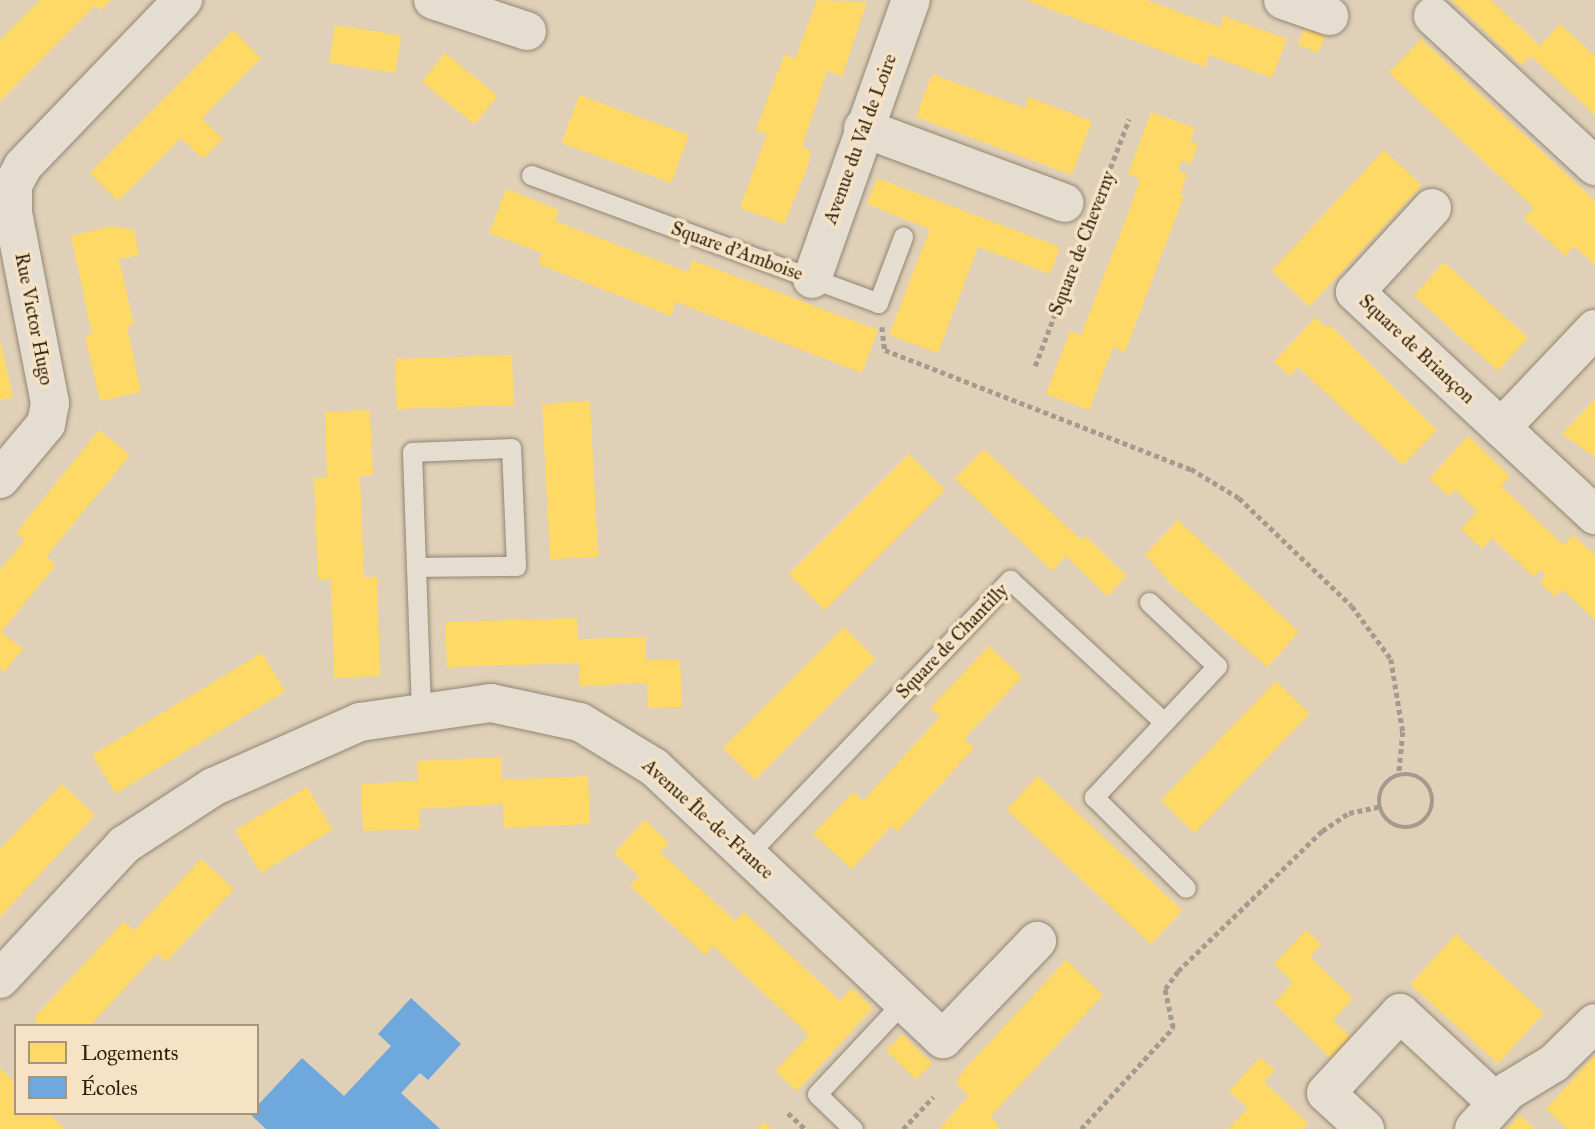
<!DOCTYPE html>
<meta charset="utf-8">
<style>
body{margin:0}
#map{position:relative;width:1595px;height:1129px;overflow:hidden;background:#e0d0b7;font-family:"IM FELL Great Primer",serif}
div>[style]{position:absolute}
.homes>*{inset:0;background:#ffd966;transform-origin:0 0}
.schools>*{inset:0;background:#6fa8dc}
.path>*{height:4.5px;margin-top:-2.25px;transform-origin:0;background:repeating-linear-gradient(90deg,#a39b90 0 5px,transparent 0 8.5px)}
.path>.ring{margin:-2.25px;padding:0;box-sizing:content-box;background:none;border:4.5px solid #a39b90;border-radius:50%}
.roads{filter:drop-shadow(0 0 2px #918676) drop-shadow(0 0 2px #918676)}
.service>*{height:19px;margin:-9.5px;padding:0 9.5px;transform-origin:9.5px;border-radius:9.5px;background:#e5ddd0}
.minor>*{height:38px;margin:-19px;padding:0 19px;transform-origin:19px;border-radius:19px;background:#e5ddd0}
span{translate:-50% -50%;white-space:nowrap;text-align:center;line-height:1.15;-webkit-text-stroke:7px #f6e2c5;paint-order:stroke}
.street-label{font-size:19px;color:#2f1f0b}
.legend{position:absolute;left:14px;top:1024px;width:245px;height:91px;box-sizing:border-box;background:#f6e2c5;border:2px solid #a6947b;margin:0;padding:9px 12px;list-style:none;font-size:21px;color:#2f1f0b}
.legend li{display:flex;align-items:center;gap:14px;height:35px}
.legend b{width:35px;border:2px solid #a6947b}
</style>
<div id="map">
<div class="homes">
<i style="clip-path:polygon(40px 0,111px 0,101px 10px,95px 5px,0 101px,0 40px)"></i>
<i style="clip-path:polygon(817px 0,867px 2px,842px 77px,827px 71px,802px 147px,811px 150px,808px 166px,784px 224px,740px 208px,767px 134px,756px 130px,784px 55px,795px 59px)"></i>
<i style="clip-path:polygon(1026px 0,1146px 0,1220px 27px,1224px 16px,1287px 39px,1272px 78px,1209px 55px,1205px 67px)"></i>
<i style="clip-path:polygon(1452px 0,1491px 0,1540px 46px,1560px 24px,1595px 56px,1595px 115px,1531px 56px,1521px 65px)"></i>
<i style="left:1306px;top:24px;width:22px;height:22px;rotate:22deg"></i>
<i style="left:335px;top:25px;width:67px;height:38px;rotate:9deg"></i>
<i style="clip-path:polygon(233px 30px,261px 58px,202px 118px,223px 139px,203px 159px,181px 138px,118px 201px,90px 173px)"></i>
<i style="clip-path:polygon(1421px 39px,1595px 201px,1595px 265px,1574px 246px,1565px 256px,1524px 218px,1534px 208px,1389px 73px)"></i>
<i style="left:445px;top:53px;width:68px;height:37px;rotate:39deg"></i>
<i style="clip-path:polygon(932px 74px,1025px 108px,1028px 97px,1092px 121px,1072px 175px,916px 117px)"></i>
<i style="left:579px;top:95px;width:117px;height:51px;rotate:20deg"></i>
<i style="clip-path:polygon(1151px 112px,1195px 128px,1190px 141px,1198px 144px,1191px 164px,1182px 160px,1178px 171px,1187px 174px,1180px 194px,1184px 196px,1125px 352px,1113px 347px,1089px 410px,1046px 394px,1070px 331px,1081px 335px,1129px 211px,1140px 179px,1128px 174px)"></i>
<i style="left:1384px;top:150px;width:52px;height:165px;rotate:43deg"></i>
<i style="clip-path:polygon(877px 178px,1060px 247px,1050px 274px,978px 247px,938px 353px,889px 335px,930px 229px,867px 204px)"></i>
<i style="clip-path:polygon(506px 189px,559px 210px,555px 221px,688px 272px,692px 260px,878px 330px,862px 373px,676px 302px,671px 316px,538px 264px,542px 253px,489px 233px)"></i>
<i style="clip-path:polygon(112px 226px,134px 230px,139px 255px,119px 259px,134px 325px,127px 326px,141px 392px,100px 401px,85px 336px,92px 334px,71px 236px)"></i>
<i style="left:1444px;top:262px;width:113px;height:45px;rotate:42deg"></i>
<i style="clip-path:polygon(1316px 317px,1327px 328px,1330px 325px,1437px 430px,1403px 465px,1298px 367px,1290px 376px,1274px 362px)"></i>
<i style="clip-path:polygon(0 341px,13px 397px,0 400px)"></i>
<i style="left:512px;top:355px;width:50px;height:117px;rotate:88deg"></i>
<i style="clip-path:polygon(1595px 399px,1595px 457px,1562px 434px)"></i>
<i style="left:590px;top:401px;width:156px;height:48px;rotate:87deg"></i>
<i style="clip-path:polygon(370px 410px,373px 476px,360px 476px,364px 577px,377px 577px,380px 676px,334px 678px,331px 579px,318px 579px,314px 478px,327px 478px,325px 412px)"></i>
<i style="clip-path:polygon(99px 430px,130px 455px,46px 557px,56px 565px,1px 632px,23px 649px,4px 672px,0 668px,0 570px,25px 540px,16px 533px)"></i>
<i style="clip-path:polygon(1468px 436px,1510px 476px,1501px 486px,1542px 525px,1564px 545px,1573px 535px,1595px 555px,1595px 620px,1562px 589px,1555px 597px,1540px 583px,1546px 575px,1541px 570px,1534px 577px,1492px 538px,1482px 549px,1461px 529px,1477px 511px,1455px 490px,1449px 496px,1429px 479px)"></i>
<i style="clip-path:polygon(984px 449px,1081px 540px,1085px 536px,1127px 576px,1107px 596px,1066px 556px,1052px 571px,955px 479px)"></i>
<i style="left:909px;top:454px;width:51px;height:170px;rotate:45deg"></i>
<i style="clip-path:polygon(1178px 520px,1299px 632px,1267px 667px,1172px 585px,1145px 555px)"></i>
<i style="clip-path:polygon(577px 618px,578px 639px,646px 637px,646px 660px,680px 659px,682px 707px,648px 708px,647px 683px,580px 686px,579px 663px,447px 667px,445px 622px)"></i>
<i style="left:844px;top:627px;width:45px;height:171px;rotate:45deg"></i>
<i style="clip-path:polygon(989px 646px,1022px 677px,964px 739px,974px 748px,897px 832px,891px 826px,852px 869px,813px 834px,853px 792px,863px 801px,940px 717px,930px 708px)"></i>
<i style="left:262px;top:653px;width:45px;height:198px;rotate:59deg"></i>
<i style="left:1276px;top:681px;width:47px;height:166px;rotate:44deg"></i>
<i style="clip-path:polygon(502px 757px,502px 780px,588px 776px,590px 824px,504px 828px,503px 804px,419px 809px,420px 829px,363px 831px,361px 784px,418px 781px,417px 761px)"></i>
<i style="left:1038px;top:776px;width:197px;height:46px;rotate:43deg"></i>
<i style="clip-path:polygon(62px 784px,95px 815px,0 917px,0 849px)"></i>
<i style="left:307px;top:787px;width:50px;height:84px;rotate:59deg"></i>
<i style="clip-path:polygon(645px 820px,669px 843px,660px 852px,735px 921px,744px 912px,840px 1001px,852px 988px,873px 1008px,797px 1091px,775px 1071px,809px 1035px,713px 946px,705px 955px,630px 886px,639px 876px,614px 853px)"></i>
<i style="clip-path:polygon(201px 859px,234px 889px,166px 962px,157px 953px,90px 1026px,41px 1026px,33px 1019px,123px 922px,134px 931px)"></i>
<i style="clip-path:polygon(1306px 930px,1321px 944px,1310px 957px,1353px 998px,1333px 1020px,1353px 1039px,1332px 1060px,1274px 1003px,1293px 982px,1274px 964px)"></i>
<i style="left:1456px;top:934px;width:118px;height:68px;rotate:42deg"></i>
<i style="clip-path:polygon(1066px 960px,1103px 995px,991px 1116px,1000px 1129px,939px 1129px,969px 1096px,956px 1083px,964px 1070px)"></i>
<i style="left:902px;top:1034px;width:42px;height:23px;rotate:44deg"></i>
<i style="clip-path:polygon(1595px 1055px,1595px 1129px,1567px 1129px,1546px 1109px)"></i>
<i style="clip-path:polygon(1260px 1057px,1275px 1070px,1264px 1082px,1308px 1123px,1303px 1129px,1228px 1129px,1248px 1108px,1229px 1091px)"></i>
<i style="clip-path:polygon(0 1068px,16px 1083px,16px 1113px,48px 1113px,65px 1129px,0 1129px)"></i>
<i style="clip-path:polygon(1520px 1115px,1534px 1129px,1507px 1129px)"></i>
<i style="clip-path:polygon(764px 1122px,772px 1129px,758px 1129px)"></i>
</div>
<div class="schools">
<i style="clip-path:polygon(411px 998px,461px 1044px,428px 1080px,420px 1073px,401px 1093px,440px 1129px,266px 1129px,249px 1113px,257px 1113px,257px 1106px,302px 1058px,344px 1096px,391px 1046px,378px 1034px)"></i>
</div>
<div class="path">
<i style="left:1101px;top:192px;width:78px;rotate:-69deg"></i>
<i style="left:882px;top:327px;width:23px;rotate:83deg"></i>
<i style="left:885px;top:350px;width:328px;rotate:21.3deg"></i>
<i style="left:1191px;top:469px;width:56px;rotate:31.1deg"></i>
<i style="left:1239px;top:498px;width:156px;rotate:43.7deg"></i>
<i style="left:1352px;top:606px;width:66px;rotate:53.7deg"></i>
<i style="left:1391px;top:659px;width:74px;rotate:80.7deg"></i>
<i style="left:1403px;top:732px;width:41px;rotate:95.6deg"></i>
<i style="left:1035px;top:366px;width:142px;rotate:-69deg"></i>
<i class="ring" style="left:1379px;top:774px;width:49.5px;height:49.5px"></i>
<i style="left:788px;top:1113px;width:23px;rotate:43deg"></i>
<i style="left:903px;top:1129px;width:44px;rotate:-46.8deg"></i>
<i style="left:1081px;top:1129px;width:137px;rotate:-47.7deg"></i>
<i style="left:1173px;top:1028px;width:40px;rotate:-102deg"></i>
<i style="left:1165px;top:989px;width:22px;rotate:-54deg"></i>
<i style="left:1178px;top:971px;width:201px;rotate:-44.2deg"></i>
<i style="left:1322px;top:831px;width:32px;rotate:-34deg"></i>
<i style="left:1349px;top:813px;width:30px;rotate:-12deg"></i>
</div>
<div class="roads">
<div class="service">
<i style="left:531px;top:175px;width:370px;rotate:20.2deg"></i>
<i style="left:878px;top:303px;width:71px;rotate:-69.3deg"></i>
<i style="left:416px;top:567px;width:100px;rotate:-0.6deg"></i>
<i style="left:516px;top:566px;width:118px;rotate:-92.4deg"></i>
<i style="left:511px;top:448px;width:99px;rotate:177.7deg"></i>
<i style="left:412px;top:452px;width:115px;rotate:88deg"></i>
<i style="left:416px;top:567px;width:146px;rotate:88deg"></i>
<i style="left:1149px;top:602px;width:93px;rotate:43.3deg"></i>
<i style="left:1217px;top:666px;width:180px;rotate:133.2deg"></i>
<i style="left:1094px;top:797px;width:129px;rotate:44.7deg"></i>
<i style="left:749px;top:853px;width:378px;rotate:-46.3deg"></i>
<i style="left:1010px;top:580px;width:209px;rotate:42.7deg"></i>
<i style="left:853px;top:1129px;width:50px;rotate:-135.8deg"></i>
<i style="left:817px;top:1094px;width:127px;rotate:-46.9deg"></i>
</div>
<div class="minor">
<i style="left:433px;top:0;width:99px;rotate:18.3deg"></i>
<i style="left:1283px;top:0;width:49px;rotate:19.2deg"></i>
<i style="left:1433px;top:16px;width:221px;rotate:42.8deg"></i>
<i style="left:863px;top:128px;width:215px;rotate:20.4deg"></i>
<i style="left:1432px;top:208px;width:114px;rotate:132.5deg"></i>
<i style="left:1355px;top:292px;width:328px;rotate:42.9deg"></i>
<i style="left:812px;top:279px;width:296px;rotate:-70.5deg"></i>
<i style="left:1501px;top:428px;width:137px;rotate:-46.5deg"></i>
<i style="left:0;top:479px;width:72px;rotate:-50.1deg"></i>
<i style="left:46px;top:424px;width:21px;rotate:-79deg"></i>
<i style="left:50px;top:403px;width:195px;rotate:-101deg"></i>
<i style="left:13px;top:212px;width:27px;rotate:-90deg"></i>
<i style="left:13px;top:185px;width:21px;rotate:-62deg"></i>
<i style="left:23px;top:166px;width:231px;rotate:-46.1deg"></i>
<i style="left:0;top:979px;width:183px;rotate:-47.2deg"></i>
<i style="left:124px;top:845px;width:106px;rotate:-33.1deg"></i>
<i style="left:213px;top:787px;width:161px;rotate:-23.9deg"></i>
<i style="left:360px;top:722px;width:132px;rotate:-8.3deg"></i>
<i style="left:491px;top:703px;width:91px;rotate:12.1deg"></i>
<i style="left:580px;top:722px;width:87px;rotate:31.3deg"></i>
<i style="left:654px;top:767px;width:397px;rotate:43.3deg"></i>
<i style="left:943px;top:1039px;width:136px;rotate:-46.2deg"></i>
<i style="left:1365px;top:1129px;width:53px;rotate:-137.3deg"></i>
<i style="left:1326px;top:1093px;width:109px;rotate:-47.2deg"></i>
<i style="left:1400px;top:1013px;width:132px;rotate:42.9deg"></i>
<i style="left:1474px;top:1129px;width:51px;rotate:-48.2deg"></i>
<i style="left:1508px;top:1091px;width:54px;rotate:-31.3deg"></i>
<i style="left:1554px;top:1063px;width:57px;rotate:-44.3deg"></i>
</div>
</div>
<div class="street-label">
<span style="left:860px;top:139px;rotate:-70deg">Avenue du Val de Loire</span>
<span style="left:1082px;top:243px;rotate:-69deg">Square de Cheverny</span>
<span style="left:737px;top:251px;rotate:20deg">Square d'Amboise</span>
<span style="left:34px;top:319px;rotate:79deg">Rue Victor Hugo</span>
<span style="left:1417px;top:349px;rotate:43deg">Square de Briançon</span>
<span style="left:952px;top:641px;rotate:-46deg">Square de Chantilly</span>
<span style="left:708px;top:819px;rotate:42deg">Avenue Île-de-France</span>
</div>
<ul class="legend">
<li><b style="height:19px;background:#ffd966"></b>Logements</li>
<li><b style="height:19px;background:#6fa8dc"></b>Écoles</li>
</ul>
</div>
